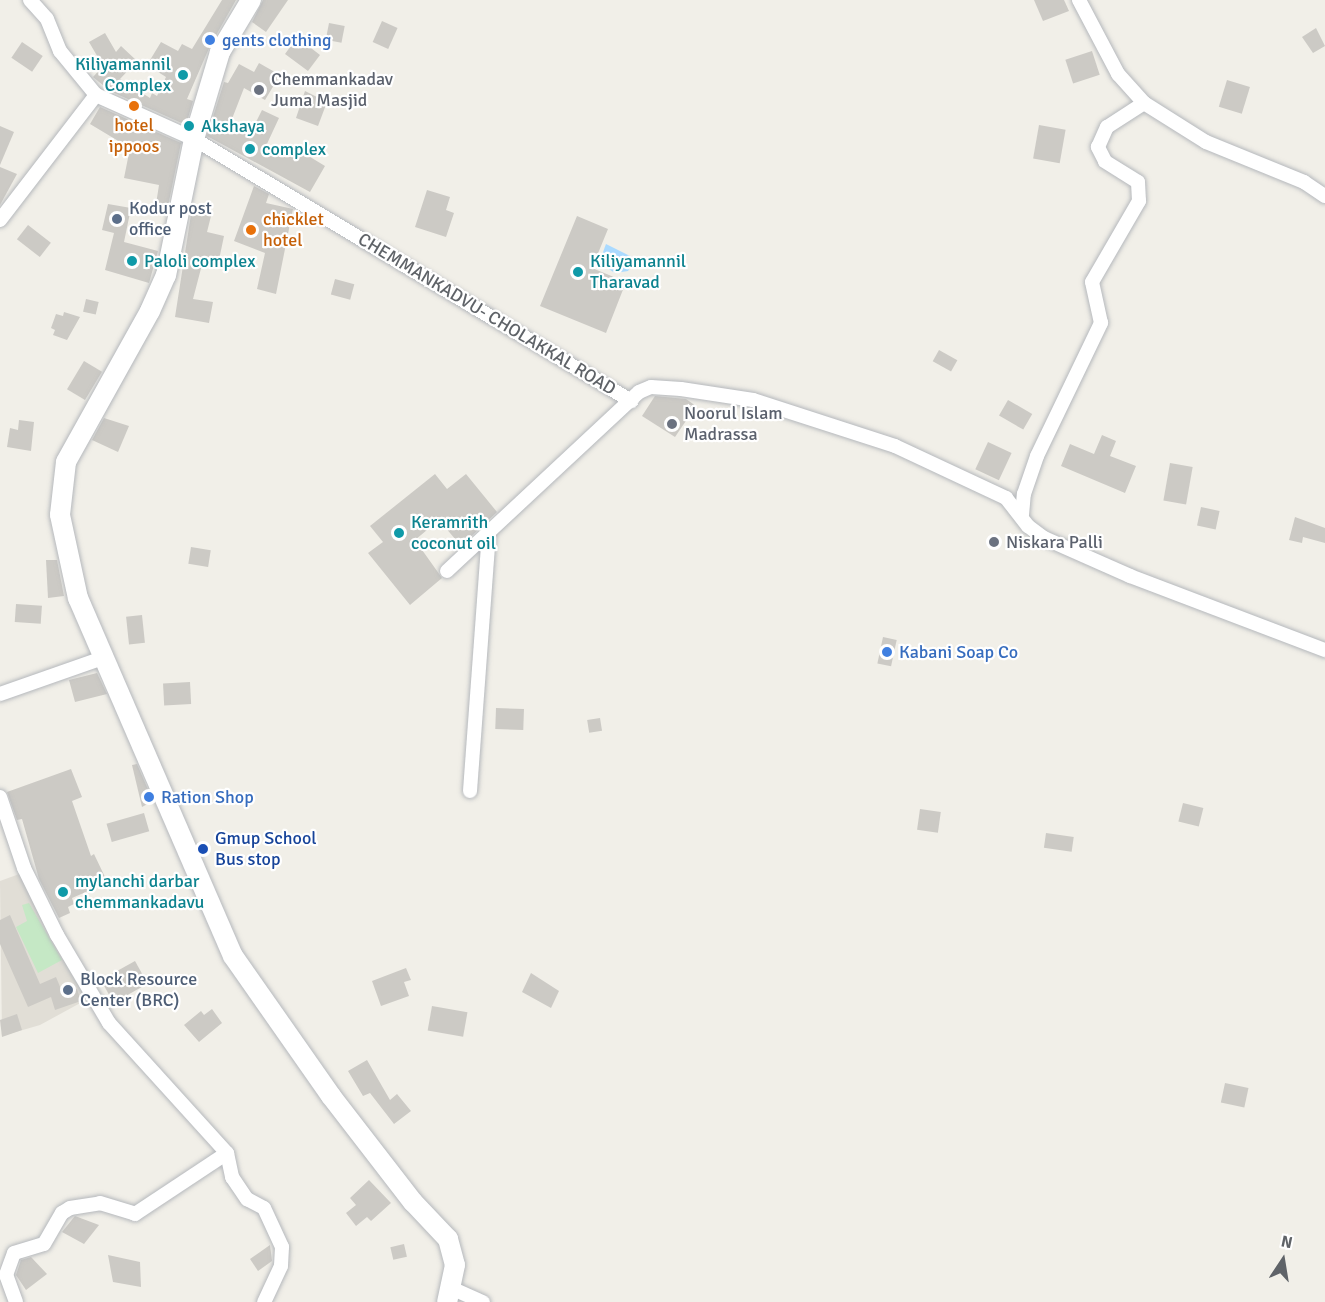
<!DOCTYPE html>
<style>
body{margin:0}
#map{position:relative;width:1325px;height:1302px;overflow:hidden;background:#f1efe8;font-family:Signika,sans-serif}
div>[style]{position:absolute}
.education>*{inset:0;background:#e1ded6}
.green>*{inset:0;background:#c5e8c5}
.water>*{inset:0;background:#aadaff}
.building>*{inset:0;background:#cccac5;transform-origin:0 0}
.roads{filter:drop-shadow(0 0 2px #b5b8bc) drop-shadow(0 0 2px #b5b8bc)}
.street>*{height:14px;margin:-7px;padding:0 7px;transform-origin:7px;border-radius:7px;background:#fff}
.secondary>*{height:20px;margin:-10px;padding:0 10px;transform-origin:10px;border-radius:10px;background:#fff}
.dots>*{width:16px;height:16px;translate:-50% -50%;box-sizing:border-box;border:3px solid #fff;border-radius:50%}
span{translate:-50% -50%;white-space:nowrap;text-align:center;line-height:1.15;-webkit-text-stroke:4.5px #fff;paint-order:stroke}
.shop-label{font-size:18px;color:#366cbe}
.left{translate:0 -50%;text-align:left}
.culture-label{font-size:18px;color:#0d838f}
.right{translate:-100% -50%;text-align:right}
.worship-label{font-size:18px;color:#5b616d}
.food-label{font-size:18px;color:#c56008}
.service-label{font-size:18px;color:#4e5e75}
.street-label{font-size:18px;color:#5f6368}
.transit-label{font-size:18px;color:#164399}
.north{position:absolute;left:1253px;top:1230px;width:60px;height:60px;-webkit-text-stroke:4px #fff;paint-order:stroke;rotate:12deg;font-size:16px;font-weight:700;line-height:24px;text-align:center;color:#5f6368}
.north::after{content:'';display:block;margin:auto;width:21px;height:27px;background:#5f6368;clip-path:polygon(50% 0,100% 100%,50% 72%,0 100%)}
</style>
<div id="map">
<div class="education">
<i style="clip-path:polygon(22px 873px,82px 988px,84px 1001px,40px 1025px,2px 1036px,0 881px)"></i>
</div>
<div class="green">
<i style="clip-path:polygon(29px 903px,62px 960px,38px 973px,16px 927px,27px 921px,22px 905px)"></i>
</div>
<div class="water">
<i style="clip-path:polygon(606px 244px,636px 259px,628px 271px,615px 273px,599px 263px)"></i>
</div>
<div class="building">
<i style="clip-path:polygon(222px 0,236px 0,210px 46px,187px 99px,193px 101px,186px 125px,110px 91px,93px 77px,103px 66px,89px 42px,105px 33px,116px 52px,121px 46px,137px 61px,120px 79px,150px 98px,152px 93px,157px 96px,166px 77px,147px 65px,161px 42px,178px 51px,182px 44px,192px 49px)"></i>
<i style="clip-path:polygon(263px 0,288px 0,266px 32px,252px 22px)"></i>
<i style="clip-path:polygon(1034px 0,1064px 0,1069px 11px,1043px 21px)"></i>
<i style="left:382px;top:21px;width:17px;height:23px;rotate:24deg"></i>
<i style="left:329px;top:23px;width:16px;height:17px;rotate:11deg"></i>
<i style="clip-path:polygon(1316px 28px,1325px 46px,1313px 53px,1302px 37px)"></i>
<i style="clip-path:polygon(302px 41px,320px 55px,308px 71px,285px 54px,293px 43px,298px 47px)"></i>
<i style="left:22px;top:42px;width:25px;height:19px;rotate:34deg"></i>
<i style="left:1092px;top:51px;width:25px;height:28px;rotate:72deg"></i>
<i style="clip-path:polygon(259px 63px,280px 75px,265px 100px,244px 88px,230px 124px,249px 136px,262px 110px,279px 118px,266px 146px,285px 157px,292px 146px,325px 166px,310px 192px,207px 136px,224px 82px,228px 83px,239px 64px,254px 72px)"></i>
<i style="left:1227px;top:80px;width:24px;height:28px;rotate:17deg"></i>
<i style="clip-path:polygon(305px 91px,327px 102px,318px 126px,296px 118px)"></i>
<i style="clip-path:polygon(100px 107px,181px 143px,168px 206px,156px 204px,159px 185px,124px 178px,130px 148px,90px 124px)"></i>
<i style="left:1039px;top:125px;width:27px;height:34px;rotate:10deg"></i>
<i style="clip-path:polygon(0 126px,14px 132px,0 165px)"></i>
<i style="clip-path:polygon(0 167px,17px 174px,0 205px)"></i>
<i style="clip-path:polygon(254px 186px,269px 194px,266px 203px,293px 209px,276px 294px,257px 289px,265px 253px,234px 241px)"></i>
<i style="clip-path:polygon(427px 190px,450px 197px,446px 210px,454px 213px,446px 237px,415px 227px)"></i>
<i style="clip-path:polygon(108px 204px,131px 208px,124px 242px,158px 251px,149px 283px,105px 270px,114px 233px,102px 230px)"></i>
<i style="clip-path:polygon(192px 208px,212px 212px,207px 232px,224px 236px,219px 260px,204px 257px,193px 299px,213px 302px,209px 323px,175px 317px)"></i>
<i style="clip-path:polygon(577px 216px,608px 229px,592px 268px,626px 282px,606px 333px,540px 306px)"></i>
<i style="left:28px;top:225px;width:29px;height:18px;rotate:38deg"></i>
<i style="left:335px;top:279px;width:20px;height:16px;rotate:15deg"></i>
<i style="left:86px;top:299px;width:13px;height:13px;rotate:13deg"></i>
<i style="clip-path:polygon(64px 312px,80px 317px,67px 340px,53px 335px,55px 330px,51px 328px,56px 314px,63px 316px)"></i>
<i style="left:939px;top:350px;width:21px;height:13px;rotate:29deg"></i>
<i style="left:84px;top:361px;width:21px;height:33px;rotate:31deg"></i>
<i style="clip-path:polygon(655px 396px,686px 399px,696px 406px,675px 437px,642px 416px)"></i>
<i style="left:1008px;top:400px;width:28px;height:18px;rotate:30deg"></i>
<i style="clip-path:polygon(104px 418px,129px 426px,118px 452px,92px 440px)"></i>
<i style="clip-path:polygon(19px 420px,34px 422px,31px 451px,7px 447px,10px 428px,18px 430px)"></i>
<i style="clip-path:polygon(1102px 435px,1116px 441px,1110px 456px,1136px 466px,1125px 493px,1061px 466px,1070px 444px,1094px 454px)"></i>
<i style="left:988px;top:442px;width:26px;height:30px;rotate:25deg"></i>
<i style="left:1170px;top:463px;width:23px;height:38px;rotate:10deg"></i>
<i style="clip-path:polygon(435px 474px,447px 489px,466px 474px,497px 512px,461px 546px,439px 520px,415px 540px,442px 578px,410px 605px,368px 553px,383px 542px,370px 526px)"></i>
<i style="left:1201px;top:507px;width:19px;height:19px;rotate:12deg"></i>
<i style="clip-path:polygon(1295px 517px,1325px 528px,1325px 543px,1303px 537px,1302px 543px,1289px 540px)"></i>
<i style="left:191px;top:547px;width:20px;height:17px;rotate:9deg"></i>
<i style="clip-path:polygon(46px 560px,57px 560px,64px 596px,48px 598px)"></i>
<i style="left:16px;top:604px;width:26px;height:18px;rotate:4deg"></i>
<i style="left:142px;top:615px;width:28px;height:16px;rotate:84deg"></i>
<i style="left:883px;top:637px;width:14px;height:27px;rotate:12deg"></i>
<i style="clip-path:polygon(97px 673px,107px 694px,75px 702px,69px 680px)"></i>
<i style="left:190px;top:682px;width:22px;height:27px;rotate:87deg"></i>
<i style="left:496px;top:708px;width:28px;height:21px;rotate:2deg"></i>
<i style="left:600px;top:718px;width:13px;height:13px;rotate:81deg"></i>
<i style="clip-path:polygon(137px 764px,153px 801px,142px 807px,132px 765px)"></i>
<i style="clip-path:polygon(71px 769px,82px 797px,72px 801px,91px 856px,94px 854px,105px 877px,100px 879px,102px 885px,72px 898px,74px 904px,68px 907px,70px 913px,59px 918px,39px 879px,22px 819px,17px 820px,7px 792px)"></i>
<i style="left:1183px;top:803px;width:21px;height:19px;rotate:14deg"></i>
<i style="left:920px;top:809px;width:21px;height:21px;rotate:8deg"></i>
<i style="left:144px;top:813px;width:19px;height:39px;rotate:74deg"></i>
<i style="left:1046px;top:833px;width:28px;height:15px;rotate:8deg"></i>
<i style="clip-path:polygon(10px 915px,40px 984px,56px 977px,63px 994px,77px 989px,81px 1001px,55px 1010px,51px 997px,28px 1007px,0 944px,0 920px)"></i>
<i style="left:135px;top:961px;width:26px;height:39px;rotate:61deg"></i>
<i style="clip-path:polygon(406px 968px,411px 980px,404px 982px,409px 996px,381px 1006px,372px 981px)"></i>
<i style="clip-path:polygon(531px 973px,559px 991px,551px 1008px,522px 992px)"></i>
<i style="left:432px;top:1006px;width:36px;height:25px;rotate:10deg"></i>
<i style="clip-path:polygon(212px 1009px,222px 1023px,199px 1042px,184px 1025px,201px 1011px,204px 1015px)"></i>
<i style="clip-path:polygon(17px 1014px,22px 1030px,2px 1037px,0 1020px)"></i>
<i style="clip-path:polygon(367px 1060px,390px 1100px,397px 1094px,411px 1111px,394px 1124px,370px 1093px,363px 1096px,348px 1071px)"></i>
<i style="left:1225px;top:1083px;width:24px;height:20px;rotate:12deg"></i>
<i style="clip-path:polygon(369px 1180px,391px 1203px,371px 1221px,367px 1217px,356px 1226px,346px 1213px,356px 1205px,350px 1198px)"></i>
<i style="clip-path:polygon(75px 1216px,99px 1225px,84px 1244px,62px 1232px)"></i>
<i style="left:404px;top:1244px;width:13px;height:14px;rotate:77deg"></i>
<i style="clip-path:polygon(270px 1245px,272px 1261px,258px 1271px,250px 1259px)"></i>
<i style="clip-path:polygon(108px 1255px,140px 1262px,141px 1287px,113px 1282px)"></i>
<i style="clip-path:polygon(31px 1257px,47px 1274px,26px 1290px,16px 1275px,21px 1260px)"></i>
</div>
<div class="roads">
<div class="street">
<i style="left:30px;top:0;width:25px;rotate:48deg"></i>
<i style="left:47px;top:19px;width:35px;rotate:68deg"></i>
<i style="left:60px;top:51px;width:57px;rotate:50.7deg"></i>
<i style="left:96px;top:95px;width:107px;rotate:24.2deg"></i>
<i style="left:194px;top:139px;width:510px;rotate:30.94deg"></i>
<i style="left:1079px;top:0;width:84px;rotate:62.2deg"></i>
<i style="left:1118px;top:74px;width:39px;rotate:48deg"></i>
<i style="left:0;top:220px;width:158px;rotate:-52.5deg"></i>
<i style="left:1022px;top:515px;width:21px;rotate:-85deg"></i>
<i style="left:1024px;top:494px;width:40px;rotate:-71.1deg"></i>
<i style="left:1037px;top:456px;width:148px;rotate:-64.3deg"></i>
<i style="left:1101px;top:323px;width:42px;rotate:-102.4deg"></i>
<i style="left:1092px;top:282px;width:94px;rotate:-59.9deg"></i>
<i style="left:1139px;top:201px;width:19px;rotate:-93deg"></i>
<i style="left:1138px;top:182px;width:39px;rotate:-148deg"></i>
<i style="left:1105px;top:161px;width:16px;rotate:-117deg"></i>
<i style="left:1098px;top:147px;width:22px;rotate:-66deg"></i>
<i style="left:1107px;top:127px;width:44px;rotate:-33deg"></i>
<i style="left:1144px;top:103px;width:73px;rotate:32.2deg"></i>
<i style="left:1206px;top:142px;width:106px;rotate:22.2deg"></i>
<i style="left:1304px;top:182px;width:25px;rotate:34deg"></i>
<i style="left:447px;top:571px;width:262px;rotate:-43deg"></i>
<i style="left:639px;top:392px;width:13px;rotate:-23deg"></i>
<i style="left:651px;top:387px;width:30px;rotate:4deg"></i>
<i style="left:681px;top:389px;width:73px;rotate:8.7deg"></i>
<i style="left:753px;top:400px;width:149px;rotate:17.9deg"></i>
<i style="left:895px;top:446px;width:123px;rotate:25.1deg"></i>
<i style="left:1006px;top:498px;width:36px;rotate:52deg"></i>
<i style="left:1028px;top:526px;width:20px;rotate:37deg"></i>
<i style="left:1044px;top:538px;width:94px;rotate:23.8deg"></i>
<i style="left:1130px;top:576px;width:209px;rotate:20.8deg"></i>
<i style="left:0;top:694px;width:109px;rotate:-19.3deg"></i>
<i style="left:470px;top:791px;width:260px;rotate:-85.8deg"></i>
<i style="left:0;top:797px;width:75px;rotate:71.3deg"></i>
<i style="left:24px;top:868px;width:75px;rotate:63.8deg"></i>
<i style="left:57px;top:935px;width:102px;rotate:59.4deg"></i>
<i style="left:109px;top:1023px;width:176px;rotate:47.8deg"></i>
<i style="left:227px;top:1153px;width:25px;rotate:78deg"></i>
<i style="left:232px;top:1177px;width:27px;rotate:56deg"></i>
<i style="left:247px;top:1199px;width:19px;rotate:28deg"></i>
<i style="left:264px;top:1208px;width:43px;rotate:65.2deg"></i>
<i style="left:282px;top:1247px;width:19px;rotate:93deg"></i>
<i style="left:281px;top:1266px;width:40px;rotate:115deg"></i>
<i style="left:451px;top:1288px;width:35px;rotate:24deg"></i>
<i style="left:16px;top:1302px;width:29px;rotate:-110deg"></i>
<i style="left:6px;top:1275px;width:23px;rotate:-70deg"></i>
<i style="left:14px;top:1253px;width:31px;rotate:-17deg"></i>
<i style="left:44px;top:1244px;width:36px;rotate:-60deg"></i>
<i style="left:62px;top:1213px;width:9px;rotate:-32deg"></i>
<i style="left:70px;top:1208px;width:30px;rotate:-9deg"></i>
<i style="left:100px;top:1203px;width:37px;rotate:17deg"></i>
<i style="left:135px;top:1214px;width:110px;rotate:-33.5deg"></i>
</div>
<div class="secondary">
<i style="left:251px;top:0;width:61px;rotate:120.8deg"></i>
<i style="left:220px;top:52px;width:91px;rotate:106.6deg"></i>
<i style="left:194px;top:139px;width:139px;rotate:101.6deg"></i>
<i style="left:166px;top:275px;width:39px;rotate:114deg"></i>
<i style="left:150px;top:311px;width:173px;rotate:119.1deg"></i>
<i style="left:66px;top:462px;width:53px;rotate:96.5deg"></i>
<i style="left:60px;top:515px;width:85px;rotate:77.8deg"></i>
<i style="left:78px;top:598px;width:390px;rotate:66.6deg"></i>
<i style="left:233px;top:956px;width:171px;rotate:55deg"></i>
<i style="left:331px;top:1096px;width:134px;rotate:52.3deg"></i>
<i style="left:413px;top:1202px;width:51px;rotate:46.6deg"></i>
<i style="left:448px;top:1239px;width:27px;rotate:75deg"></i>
<i style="left:455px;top:1265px;width:38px;rotate:102deg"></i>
</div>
</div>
<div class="dots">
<i style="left:210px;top:40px;background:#3f7fe0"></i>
<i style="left:183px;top:75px;background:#0f9aa8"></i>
<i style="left:259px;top:90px;background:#6b7280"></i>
<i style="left:134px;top:106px;background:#e8710a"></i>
<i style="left:189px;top:126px;background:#0f9aa8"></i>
<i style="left:250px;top:149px;background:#0f9aa8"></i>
<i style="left:117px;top:219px;background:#5c6f8a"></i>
<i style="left:251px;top:230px;background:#e8710a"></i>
<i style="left:132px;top:261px;background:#0f9aa8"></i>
<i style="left:578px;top:272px;background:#0f9aa8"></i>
<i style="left:672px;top:424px;background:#6b7280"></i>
<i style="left:399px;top:533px;background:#0f9aa8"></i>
<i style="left:994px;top:542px;background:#6b7280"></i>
<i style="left:887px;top:652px;background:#3f7fe0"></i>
<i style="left:149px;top:797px;background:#3f7fe0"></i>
<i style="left:203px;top:849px;background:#1a4fb4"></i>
<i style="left:63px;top:892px;background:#0f9aa8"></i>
<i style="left:68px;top:990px;background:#5c6f8a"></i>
</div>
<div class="shop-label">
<span class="left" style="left:222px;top:40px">gents clothing</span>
<span class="left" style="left:899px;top:652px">Kabani Soap Co</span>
<span class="left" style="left:161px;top:797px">Ration Shop</span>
</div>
<div class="culture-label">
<span class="right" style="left:171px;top:75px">Kiliyamannil<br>Complex</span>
<span class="left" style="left:201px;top:126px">Akshaya</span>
<span class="left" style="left:262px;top:149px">complex</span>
<span class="left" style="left:144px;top:261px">Paloli complex</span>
<span class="left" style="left:590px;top:272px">Kiliyamannil<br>Tharavad</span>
<span class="left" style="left:411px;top:533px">Keramrith<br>coconut oil</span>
<span class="left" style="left:75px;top:892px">mylanchi darbar<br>chemmankadavu</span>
</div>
<div class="worship-label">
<span class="left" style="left:271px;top:90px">Chemmankadav<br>Juma Masjid</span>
<span class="left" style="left:684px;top:424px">Noorul Islam<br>Madrassa</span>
<span class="left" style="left:1006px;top:542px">Niskara Palli</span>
</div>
<div class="food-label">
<span style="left:134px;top:136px">hotel<br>ippoos</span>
<span class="left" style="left:263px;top:230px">chicklet<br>hotel</span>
</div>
<div class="service-label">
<span class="left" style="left:129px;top:219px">Kodur post<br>office</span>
<span class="left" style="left:80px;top:990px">Block Resource<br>Center (BRC)</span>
</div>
<div class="street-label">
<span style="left:487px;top:314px;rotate:31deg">CHEMMANKADVU- CHOLAKKAL ROAD</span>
</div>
<div class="transit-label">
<span class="left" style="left:215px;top:849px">Gmup School<br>Bus stop</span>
</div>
<div class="north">N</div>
</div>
